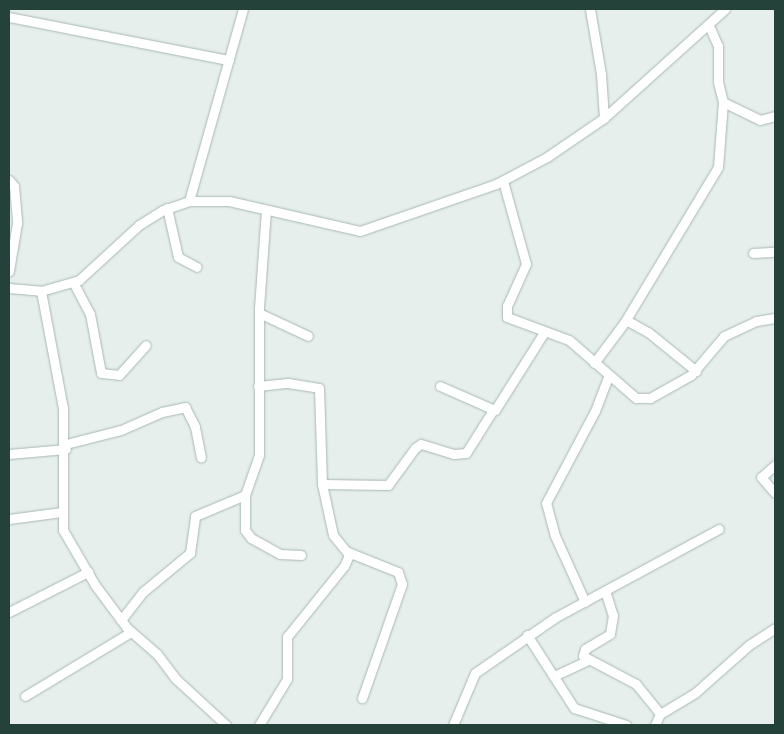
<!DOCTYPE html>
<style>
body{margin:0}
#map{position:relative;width:784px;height:734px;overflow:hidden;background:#e6efeb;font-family:"Open Sans",sans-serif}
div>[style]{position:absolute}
.roads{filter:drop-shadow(0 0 1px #a8b8b2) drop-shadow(0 0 1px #a8b8b2)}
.minor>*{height:9px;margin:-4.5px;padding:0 4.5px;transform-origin:4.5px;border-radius:4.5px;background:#fff}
span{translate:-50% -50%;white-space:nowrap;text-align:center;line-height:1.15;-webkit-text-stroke:4px #f7fbf9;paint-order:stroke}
.frame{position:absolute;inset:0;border:10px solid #24423a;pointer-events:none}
</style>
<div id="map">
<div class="roads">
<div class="minor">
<i style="left:590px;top:9px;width:66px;rotate:80.4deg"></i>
<i style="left:601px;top:74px;width:44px;rotate:86.1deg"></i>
<i style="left:9px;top:17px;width:224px;rotate:11.1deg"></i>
<i style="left:723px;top:102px;width:41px;rotate:25.9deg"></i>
<i style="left:760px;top:120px;width:16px;rotate:-15deg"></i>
<i style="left:9px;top:180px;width:8px;rotate:50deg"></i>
<i style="left:14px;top:186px;width:37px;rotate:85deg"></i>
<i style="left:17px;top:223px;width:49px;rotate:99.5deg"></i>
<i style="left:503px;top:181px;width:86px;rotate:74.5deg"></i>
<i style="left:526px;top:264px;width:46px;rotate:114.3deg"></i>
<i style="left:507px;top:306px;width:11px;rotate:90deg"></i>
<i style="left:507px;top:317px;width:66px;rotate:20.4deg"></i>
<i style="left:569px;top:340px;width:89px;rotate:40.9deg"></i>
<i style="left:636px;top:398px;width:14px"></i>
<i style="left:650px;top:398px;width:47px;rotate:-29.3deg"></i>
<i style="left:691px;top:375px;width:51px;rotate:-49.8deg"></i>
<i style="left:724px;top:336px;width:35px;rotate:-25deg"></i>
<i style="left:756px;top:321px;width:19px;rotate:-9deg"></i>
<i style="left:189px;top:201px;width:199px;rotate:-74.3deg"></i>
<i style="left:167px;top:208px;width:50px;rotate:77.3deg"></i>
<i style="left:178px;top:257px;width:21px;rotate:28deg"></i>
<i style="left:266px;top:210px;width:98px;rotate:94.1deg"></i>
<i style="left:259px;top:308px;width:147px;rotate:90deg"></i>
<i style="left:259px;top:455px;width:42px;rotate:109.3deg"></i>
<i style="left:245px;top:495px;width:35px;rotate:90deg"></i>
<i style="left:245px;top:530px;width:10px;rotate:53deg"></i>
<i style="left:251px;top:538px;width:33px;rotate:29deg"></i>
<i style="left:280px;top:554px;width:21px;rotate:3deg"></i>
<i style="left:753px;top:253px;width:22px;rotate:-3deg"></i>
<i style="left:73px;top:282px;width:36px;rotate:62deg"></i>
<i style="left:90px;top:314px;width:60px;rotate:79.4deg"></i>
<i style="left:101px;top:373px;width:18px;rotate:6deg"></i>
<i style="left:119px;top:375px;width:40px;rotate:-48deg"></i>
<i style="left:9px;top:288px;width:32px;rotate:5deg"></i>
<i style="left:41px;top:291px;width:40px;rotate:-16deg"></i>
<i style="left:79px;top:280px;width:81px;rotate:-42.5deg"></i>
<i style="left:139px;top:225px;width:28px;rotate:-32deg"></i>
<i style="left:163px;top:210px;width:28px;rotate:-19deg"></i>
<i style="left:189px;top:201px;width:40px"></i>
<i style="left:229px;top:201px;width:134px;rotate:12.9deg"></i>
<i style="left:360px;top:231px;width:144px;rotate:-19.1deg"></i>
<i style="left:496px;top:184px;width:58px;rotate:-27.9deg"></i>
<i style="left:547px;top:157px;width:69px;rotate:-34.4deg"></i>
<i style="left:604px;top:118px;width:163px;rotate:-42deg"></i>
<i style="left:41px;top:291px;width:119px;rotate:79.4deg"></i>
<i style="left:63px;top:408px;width:122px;rotate:90deg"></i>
<i style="left:63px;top:530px;width:64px;rotate:59.8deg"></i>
<i style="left:95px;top:585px;width:54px;rotate:53.3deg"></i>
<i style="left:127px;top:628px;width:40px;rotate:41deg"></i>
<i style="left:157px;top:654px;width:31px;rotate:53deg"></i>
<i style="left:176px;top:679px;width:68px;rotate:42.6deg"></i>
<i style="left:259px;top:313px;width:54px;rotate:25.1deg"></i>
<i style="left:626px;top:320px;width:25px;rotate:29deg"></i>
<i style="left:648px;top:332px;width:62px;rotate:39.1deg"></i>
<i style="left:594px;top:363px;width:50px;rotate:-53.1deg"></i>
<i style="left:624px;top:323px;width:182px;rotate:-58.9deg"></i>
<i style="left:718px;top:167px;width:65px;rotate:-85.6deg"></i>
<i style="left:723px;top:102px;width:21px;rotate:-104deg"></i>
<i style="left:718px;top:82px;width:36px;rotate:-90deg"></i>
<i style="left:718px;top:46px;width:22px;rotate:-114deg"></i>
<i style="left:258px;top:386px;width:30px;rotate:-6deg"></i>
<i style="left:288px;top:383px;width:31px;rotate:9deg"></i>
<i style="left:319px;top:388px;width:96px;rotate:88.2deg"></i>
<i style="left:322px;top:484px;width:52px;rotate:77.8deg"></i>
<i style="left:333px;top:535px;width:26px;rotate:51deg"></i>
<i style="left:349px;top:555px;width:12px;rotate:114deg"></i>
<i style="left:344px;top:566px;width:91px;rotate:128.8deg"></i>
<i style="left:287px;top:637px;width:42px;rotate:90deg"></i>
<i style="left:287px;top:679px;width:54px;rotate:121.3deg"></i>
<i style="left:440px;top:386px;width:60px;rotate:23.6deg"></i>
<i style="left:495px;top:410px;width:93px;rotate:-57.7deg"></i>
<i style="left:66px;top:444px;width:57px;rotate:-14.3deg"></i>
<i style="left:121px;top:430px;width:45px;rotate:-23.7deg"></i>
<i style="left:162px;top:412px;width:24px;rotate:-12deg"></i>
<i style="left:185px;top:407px;width:22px;rotate:63deg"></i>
<i style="left:195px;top:427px;width:31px;rotate:79deg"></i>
<i style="left:9px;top:454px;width:57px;rotate:-5deg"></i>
<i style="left:775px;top:465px;width:18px;rotate:139deg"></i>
<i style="left:761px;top:477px;width:21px;rotate:49deg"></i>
<i style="left:322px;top:484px;width:66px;rotate:0.9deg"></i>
<i style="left:388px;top:485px;width:46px;rotate:-53.9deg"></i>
<i style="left:415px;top:448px;width:7px;rotate:-34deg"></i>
<i style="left:421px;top:444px;width:34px;rotate:17deg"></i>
<i style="left:454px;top:454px;width:12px;rotate:-5deg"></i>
<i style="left:466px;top:453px;width:51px;rotate:-57.9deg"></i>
<i style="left:9px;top:519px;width:53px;rotate:-7.5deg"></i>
<i style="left:348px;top:552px;width:54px;rotate:21.8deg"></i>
<i style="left:398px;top:572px;width:13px;rotate:72deg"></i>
<i style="left:402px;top:584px;width:121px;rotate:109.3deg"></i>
<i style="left:605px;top:591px;width:25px;rotate:72deg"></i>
<i style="left:613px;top:615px;width:19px;rotate:99deg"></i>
<i style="left:610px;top:634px;width:29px;rotate:149deg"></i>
<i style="left:585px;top:649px;width:7px;rotate:106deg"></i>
<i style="left:583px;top:656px;width:60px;rotate:27.8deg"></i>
<i style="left:636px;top:684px;width:38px;rotate:51deg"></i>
<i style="left:585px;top:602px;width:72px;rotate:-114.4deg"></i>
<i style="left:555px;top:536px;width:34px;rotate:-105deg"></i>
<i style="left:546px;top:503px;width:104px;rotate:-62deg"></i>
<i style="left:595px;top:411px;width:36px;rotate:-69deg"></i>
<i style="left:9px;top:612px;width:89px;rotate:-26.9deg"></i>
<i style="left:121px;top:620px;width:37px;rotate:-52deg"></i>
<i style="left:144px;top:591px;width:60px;rotate:-39.6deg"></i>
<i style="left:190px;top:553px;width:37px;rotate:-82deg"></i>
<i style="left:195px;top:516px;width:54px;rotate:-22.8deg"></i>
<i style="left:527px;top:635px;width:87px;rotate:57.2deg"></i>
<i style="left:574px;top:708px;width:55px;rotate:18.1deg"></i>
<i style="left:554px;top:676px;width:35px;rotate:-25deg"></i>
<i style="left:25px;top:696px;width:124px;rotate:-31.1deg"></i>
<i style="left:453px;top:725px;width:56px;rotate:-67.1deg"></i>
<i style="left:475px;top:673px;width:98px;rotate:-34.7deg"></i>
<i style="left:556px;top:617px;width:185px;rotate:-28.4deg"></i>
<i style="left:655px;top:725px;width:12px;rotate:-66deg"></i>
<i style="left:660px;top:714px;width:41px;rotate:-31deg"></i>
<i style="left:695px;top:693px;width:72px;rotate:-41.6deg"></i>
<i style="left:749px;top:645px;width:31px;rotate:-33deg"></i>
</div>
</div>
<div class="frame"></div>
</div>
